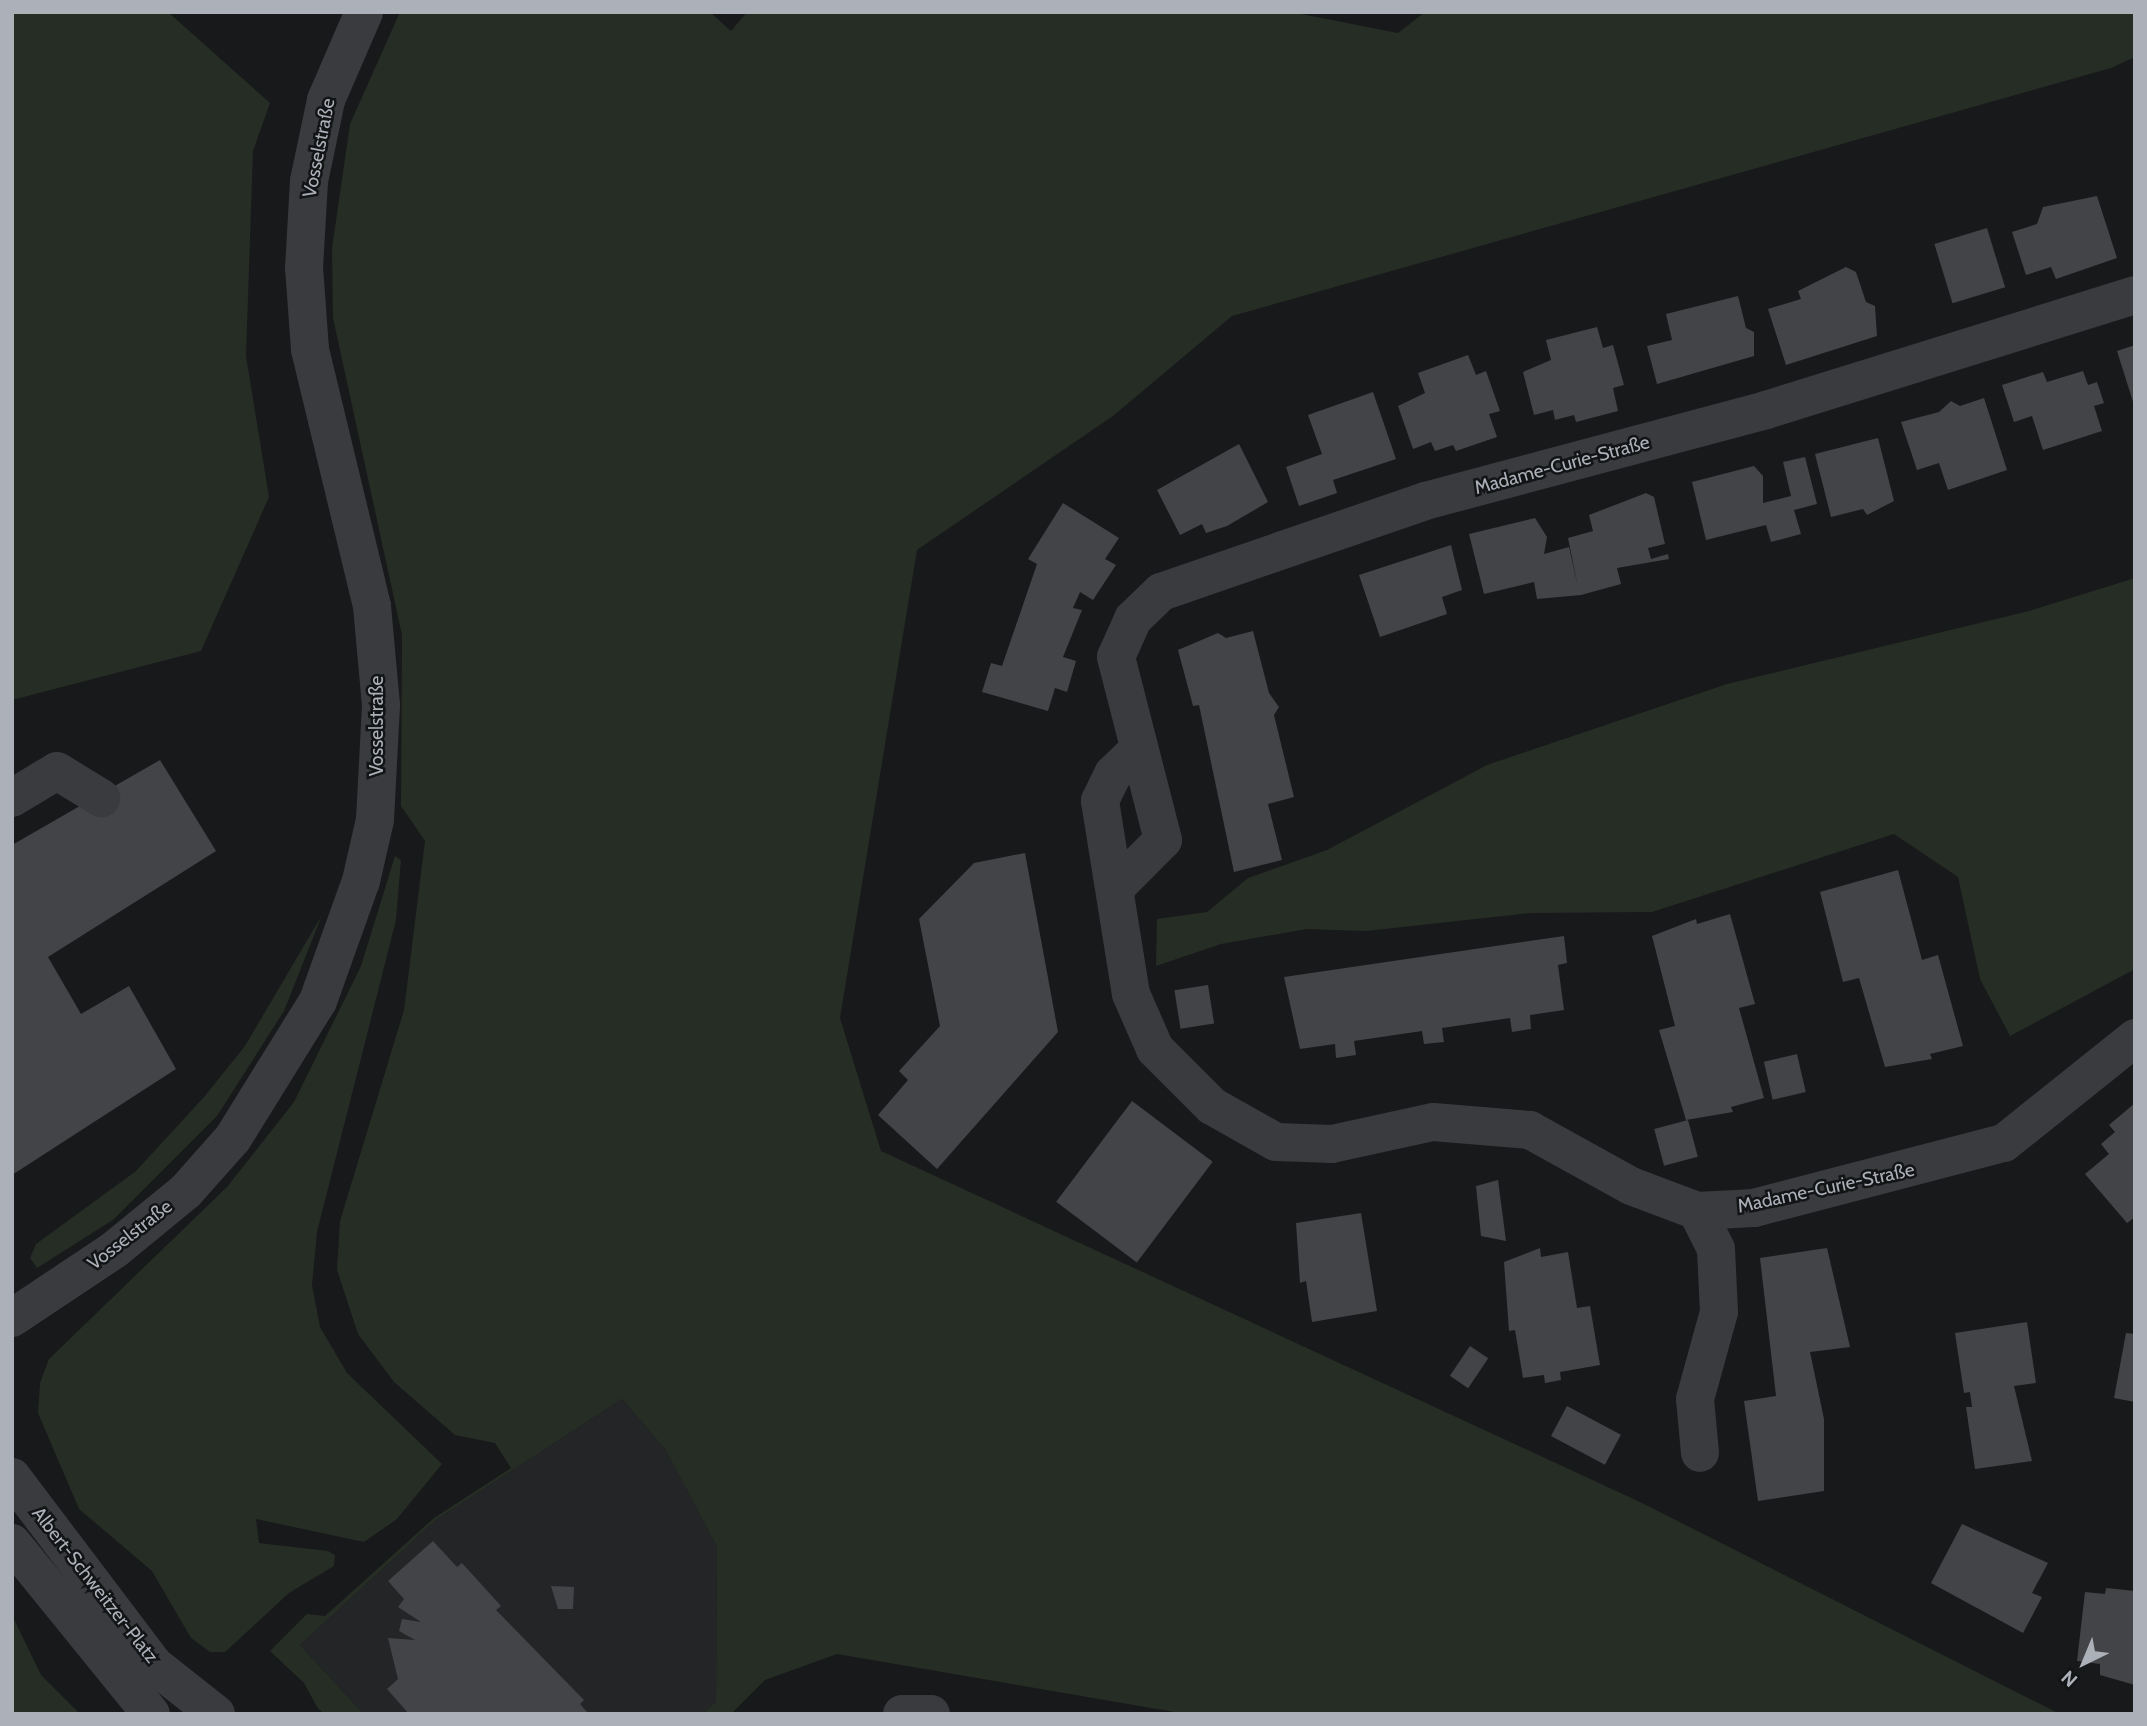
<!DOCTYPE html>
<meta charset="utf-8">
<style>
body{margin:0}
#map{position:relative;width:2147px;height:1726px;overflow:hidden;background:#18191a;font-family:Cabin,sans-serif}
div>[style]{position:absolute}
.built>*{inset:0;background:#242527}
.green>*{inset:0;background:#252d25}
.building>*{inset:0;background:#434447;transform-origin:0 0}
.minor>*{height:38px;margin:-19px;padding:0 19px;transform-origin:19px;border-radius:19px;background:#3a3b3f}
span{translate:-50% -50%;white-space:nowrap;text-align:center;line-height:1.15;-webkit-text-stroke:5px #131415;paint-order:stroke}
.street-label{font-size:19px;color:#abb0b9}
.frame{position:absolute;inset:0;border:14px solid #abb0b9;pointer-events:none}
.north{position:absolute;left:2049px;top:1628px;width:70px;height:70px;-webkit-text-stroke:5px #131415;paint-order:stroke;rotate:223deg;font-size:19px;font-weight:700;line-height:28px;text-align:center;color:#abb0b9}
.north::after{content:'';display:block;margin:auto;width:24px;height:32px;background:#abb0b9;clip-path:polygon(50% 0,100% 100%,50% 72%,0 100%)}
</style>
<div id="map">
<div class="built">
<i style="clip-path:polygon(622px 1399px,665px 1449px,717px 1547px,716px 1701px,703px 1714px,364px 1714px,300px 1645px,436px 1520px)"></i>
</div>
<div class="green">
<i style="clip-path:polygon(12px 12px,168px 12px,270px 103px,253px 151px,246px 356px,269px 497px,201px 651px,12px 700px)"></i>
<i style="clip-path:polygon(400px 12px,710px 12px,731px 31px,747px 12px,1291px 12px,1398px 33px,1425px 12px,2135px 12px,2135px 57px,2111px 68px,1232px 316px,1113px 416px,917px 550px,840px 1018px,881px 1151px,1640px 1502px,2060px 1714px,1186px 1714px,837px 1654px,765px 1680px,731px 1714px,703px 1714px,716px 1701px,717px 1547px,665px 1449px,622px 1399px,436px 1520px,300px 1645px,364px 1714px,324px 1714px,317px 1707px,304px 1683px,270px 1651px,307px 1614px,325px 1616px,434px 1518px,511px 1468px,495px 1443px,455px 1435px,394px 1382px,358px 1334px,337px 1270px,340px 1221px,404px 1010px,425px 841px,401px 806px,402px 635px,333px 318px,332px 248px,350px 124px)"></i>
<i style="clip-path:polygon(2135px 578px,2135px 969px,2010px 1036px,1980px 979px,1958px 877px,1894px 834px,1652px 912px,1531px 913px,1366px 931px,1307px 929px,1221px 944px,1156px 966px,1157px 919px,1207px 912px,1248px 878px,1327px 850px,1487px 765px,1727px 684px,2029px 611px)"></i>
<i style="clip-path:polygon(395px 856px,401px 860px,396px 920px,317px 1232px,312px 1285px,320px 1327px,347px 1373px,442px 1464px,397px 1519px,364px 1542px,256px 1519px,259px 1543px,328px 1551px,335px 1555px,334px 1566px,289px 1593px,225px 1652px,210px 1652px,191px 1638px,152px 1571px,79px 1509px,38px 1413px,40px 1383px,49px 1359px,227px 1187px,294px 1102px,361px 966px)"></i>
<i style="clip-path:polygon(322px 915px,284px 1011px,217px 1116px,113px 1220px,37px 1268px,30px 1258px,36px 1244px,136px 1171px,204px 1097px,245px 1046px)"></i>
<i style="clip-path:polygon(12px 1615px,41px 1675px,80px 1714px,12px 1714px)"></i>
</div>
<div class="building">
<i style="clip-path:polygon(2097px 196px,2117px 258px,2056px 279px,2051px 267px,2026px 275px,2012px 232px,2037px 224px,2043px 207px)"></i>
<i style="left:1987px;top:228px;width:62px;height:55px;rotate:73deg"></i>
<i style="clip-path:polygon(1846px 267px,1856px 272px,1866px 302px,1875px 306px,1877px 336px,1786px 365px,1768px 309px,1801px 299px,1798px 291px)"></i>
<i style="clip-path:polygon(1738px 296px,1746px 328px,1754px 332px,1754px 356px,1657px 384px,1647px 346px,1672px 340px,1666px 314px)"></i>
<i style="clip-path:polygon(1597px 327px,1603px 348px,1613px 345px,1624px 385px,1613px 388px,1618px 411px,1576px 422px,1574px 415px,1555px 420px,1553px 410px,1534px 415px,1523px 372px,1551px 360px,1546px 340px)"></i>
<i style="clip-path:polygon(2135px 345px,2135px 405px,2134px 405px,2117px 351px)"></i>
<i style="clip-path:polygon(1468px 355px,1476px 375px,1486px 371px,1500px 411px,1489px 414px,1497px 437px,1456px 451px,1453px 445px,1435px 451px,1431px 442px,1413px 449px,1398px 406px,1425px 393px,1418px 373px)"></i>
<i style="clip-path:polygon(2083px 371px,2088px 385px,2097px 382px,2104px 403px,2094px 406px,2102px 431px,2043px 450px,2032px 416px,2014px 422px,2002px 385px,2043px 372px,2047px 382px)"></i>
<i style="clip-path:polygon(1373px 392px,1396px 459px,1333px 480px,1337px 493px,1299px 506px,1286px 467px,1322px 454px,1308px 415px)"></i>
<i style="clip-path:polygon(1984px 398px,2007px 470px,1948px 490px,1939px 463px,1917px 470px,1901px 422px,1939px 412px,1951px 401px,1960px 406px)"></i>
<i style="clip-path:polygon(1878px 438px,1894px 501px,1867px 515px,1863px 509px,1831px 517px,1815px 454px)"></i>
<i style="clip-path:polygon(1239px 444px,1268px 502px,1227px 526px,1206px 533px,1202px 524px,1180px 535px,1157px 490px)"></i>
<i style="clip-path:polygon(1805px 457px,1817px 504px,1794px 510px,1801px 534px,1771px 542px,1766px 525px,1706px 540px,1692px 482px,1754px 466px,1763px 476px,1763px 503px,1791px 496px,1783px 462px)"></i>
<i style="clip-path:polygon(1646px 493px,1654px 497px,1665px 544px,1648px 548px,1651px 559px,1668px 554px,1669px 559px,1617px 568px,1621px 584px,1581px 595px,1537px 599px,1534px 582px,1484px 594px,1469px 534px,1535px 518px,1547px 537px,1544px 554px,1569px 547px,1578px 587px,1568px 538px,1593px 531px,1589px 515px)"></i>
<i style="clip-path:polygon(1063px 503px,1119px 538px,1105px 559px,1116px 565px,1093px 600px,1080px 592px,1073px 608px,1082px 610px,1063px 657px,1076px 661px,1067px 692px,1055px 688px,1048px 711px,982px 692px,991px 663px,1002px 666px,1037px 564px,1028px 559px)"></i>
<i style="clip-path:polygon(1451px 545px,1462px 590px,1442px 597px,1447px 614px,1380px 637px,1359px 575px)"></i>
<i style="clip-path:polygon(1253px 631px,1269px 693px,1279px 707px,1274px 715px,1294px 797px,1268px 804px,1282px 860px,1234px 872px,1199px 705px,1193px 706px,1178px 650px,1218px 633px,1226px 638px)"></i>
<i style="clip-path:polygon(160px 760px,216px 851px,48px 957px,81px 1014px,129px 986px,176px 1069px,12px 1175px,12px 845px)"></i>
<i style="clip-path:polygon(1025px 853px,1058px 1032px,937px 1169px,878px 1115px,908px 1080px,899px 1071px,940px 1026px,919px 919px,974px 863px)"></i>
<i style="clip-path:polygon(1898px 870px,1922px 960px,1938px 955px,1963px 1046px,1930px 1054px,1932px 1059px,1885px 1067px,1859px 978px,1843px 982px,1820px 892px)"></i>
<i style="clip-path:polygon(1730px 914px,1755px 1004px,1739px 1008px,1764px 1098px,1731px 1107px,1733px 1112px,1686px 1120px,1659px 1030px,1675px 1026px,1652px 936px,1696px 919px,1697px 924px)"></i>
<i style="clip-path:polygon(1564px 936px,1567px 963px,1558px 965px,1564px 1010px,1530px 1015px,1531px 1029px,1512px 1032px,1510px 1018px,1442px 1028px,1444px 1042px,1424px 1044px,1422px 1031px,1354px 1041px,1356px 1055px,1336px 1058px,1335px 1044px,1300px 1049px,1284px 977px)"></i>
<i style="left:1208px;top:985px;width:39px;height:34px;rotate:81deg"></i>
<i style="left:1797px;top:1054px;width:39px;height:34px;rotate:77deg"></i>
<i style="left:1132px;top:1101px;width:101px;height:126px;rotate:37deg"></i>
<i style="clip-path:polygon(2135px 1103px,2135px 1217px,2127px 1223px,2085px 1174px,2109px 1154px,2101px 1144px,2115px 1132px,2109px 1125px)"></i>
<i style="left:1688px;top:1120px;width:38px;height:35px;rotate:75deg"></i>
<i style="clip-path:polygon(1498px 1180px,1506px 1241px,1481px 1236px,1476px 1186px)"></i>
<i style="clip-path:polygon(1361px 1213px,1377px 1311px,1312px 1322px,1306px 1281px,1300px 1283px,1296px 1223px)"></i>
<i style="clip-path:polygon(1540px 1248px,1541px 1257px,1568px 1252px,1577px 1308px,1590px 1306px,1600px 1365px,1560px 1372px,1561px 1380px,1545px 1383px,1544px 1375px,1523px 1378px,1515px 1330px,1509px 1331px,1504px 1262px)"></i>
<i style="clip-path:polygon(1827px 1248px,1850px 1347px,1810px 1352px,1824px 1419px,1824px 1491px,1758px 1501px,1744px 1401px,1776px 1396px,1760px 1258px)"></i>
<i style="clip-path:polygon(2027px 1322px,2036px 1383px,2014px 1386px,2032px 1461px,1975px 1469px,1966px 1407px,1972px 1407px,1970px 1392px,1964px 1393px,1955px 1333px)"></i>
<i style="clip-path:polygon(2126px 1333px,2135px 1334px,2135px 1402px,2114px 1398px)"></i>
<i style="left:1470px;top:1346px;width:22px;height:36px;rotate:34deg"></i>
<i style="left:1567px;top:1406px;width:61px;height:34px;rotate:28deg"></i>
<i style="clip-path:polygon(1962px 1524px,2048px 1563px,2032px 1593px,2042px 1597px,2023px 1633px,1931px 1583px)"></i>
<i style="clip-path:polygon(433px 1541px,457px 1567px,462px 1563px,501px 1606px,496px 1610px,584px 1700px,580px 1704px,589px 1714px,409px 1714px,387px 1689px,398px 1679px,388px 1638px,415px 1640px,399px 1631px,402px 1619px,421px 1622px,398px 1607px,404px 1599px,388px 1581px)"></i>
<i style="clip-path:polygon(551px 1586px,574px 1587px,573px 1609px,558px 1609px)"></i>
<i style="clip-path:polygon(2106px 1588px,2135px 1591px,2135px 1685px,2100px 1675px,2100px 1664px,2077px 1661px,2085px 1592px,2105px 1594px)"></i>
</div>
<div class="minor">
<i style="left:1139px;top:749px;width:36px;rotate:136deg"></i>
<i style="left:1113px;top:774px;width:30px;rotate:116deg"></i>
<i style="left:1100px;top:801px;width:195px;rotate:80.9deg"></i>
<i style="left:1131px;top:994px;width:60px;rotate:66.4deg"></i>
<i style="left:1155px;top:1049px;width:81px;rotate:45deg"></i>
<i style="left:1212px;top:1106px;width:73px;rotate:29.4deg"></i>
<i style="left:1276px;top:1142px;width:56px;rotate:2deg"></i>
<i style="left:1332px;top:1144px;width:103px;rotate:-12.3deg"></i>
<i style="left:1433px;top:1122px;width:97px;rotate:4.7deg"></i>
<i style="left:1530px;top:1130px;width:115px;rotate:29deg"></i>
<i style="left:1631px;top:1186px;width:71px;rotate:20.7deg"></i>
<i style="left:1697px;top:1211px;width:57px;rotate:-3deg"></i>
<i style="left:1754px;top:1208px;width:258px;rotate:-14.6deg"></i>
<i style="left:2004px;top:1143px;width:168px;rotate:-38.7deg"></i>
<i style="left:12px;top:798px;width:52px;rotate:-31deg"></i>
<i style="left:57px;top:771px;width:52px;rotate:31.5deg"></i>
<i style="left:1119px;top:884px;width:62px;rotate:-45deg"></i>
<i style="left:1163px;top:840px;width:189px;rotate:-104.4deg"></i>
<i style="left:1116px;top:657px;width:42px;rotate:-65.9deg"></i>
<i style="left:1133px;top:619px;width:39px;rotate:-44deg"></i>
<i style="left:1161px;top:592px;width:279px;rotate:-19deg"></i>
<i style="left:1425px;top:501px;width:353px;rotate:-14.9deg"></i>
<i style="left:1766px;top:410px;width:387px;rotate:-17.3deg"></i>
<i style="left:1697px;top:1211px;width:42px;rotate:63.4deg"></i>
<i style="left:1716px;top:1249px;width:63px;rotate:87.3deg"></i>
<i style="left:1719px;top:1312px;width:90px;rotate:105.4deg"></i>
<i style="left:1695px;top:1399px;width:54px;rotate:84.7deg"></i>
<i style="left:12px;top:1318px;width:123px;rotate:-33.7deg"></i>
<i style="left:114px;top:1250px;width:93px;rotate:-39.3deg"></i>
<i style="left:186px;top:1191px;width:71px;rotate:-48.4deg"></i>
<i style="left:233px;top:1138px;width:161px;rotate:-58.2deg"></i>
<i style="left:318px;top:1001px;width:127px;rotate:-70.3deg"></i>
<i style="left:361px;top:881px;width:63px;rotate:-77.1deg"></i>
<i style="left:375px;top:820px;width:115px;rotate:-87deg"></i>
<i style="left:381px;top:705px;width:99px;rotate:-95.2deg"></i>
<i style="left:372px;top:606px;width:264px;rotate:-103.6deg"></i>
<i style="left:310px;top:349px;width:81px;rotate:-94.2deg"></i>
<i style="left:304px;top:268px;width:87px;rotate:-86.7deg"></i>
<i style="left:309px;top:181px;width:83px;rotate:-78.1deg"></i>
<i style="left:326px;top:100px;width:96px;rotate:-66.6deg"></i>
<i style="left:12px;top:1477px;width:236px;rotate:52.9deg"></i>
<i style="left:154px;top:1665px;width:79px;rotate:38.3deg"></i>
<i style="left:12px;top:1543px;width:220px;rotate:50.9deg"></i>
<i style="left:902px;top:1714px;width:29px"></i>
</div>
<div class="street-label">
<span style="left:319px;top:148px;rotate:-79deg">Vosselstraße</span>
<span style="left:1562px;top:465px;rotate:-15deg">Madame-Curie-Straße</span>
<span style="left:377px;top:726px;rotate:-90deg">Vosselstraße</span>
<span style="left:1826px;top:1188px;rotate:-12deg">Madame-Curie-Straße</span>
<span style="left:130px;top:1235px;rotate:-38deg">Vosselstraße</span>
<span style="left:95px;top:1585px;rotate:52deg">Albert-Schweitzer-Platz</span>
</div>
<div class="frame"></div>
<div class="north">N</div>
</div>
